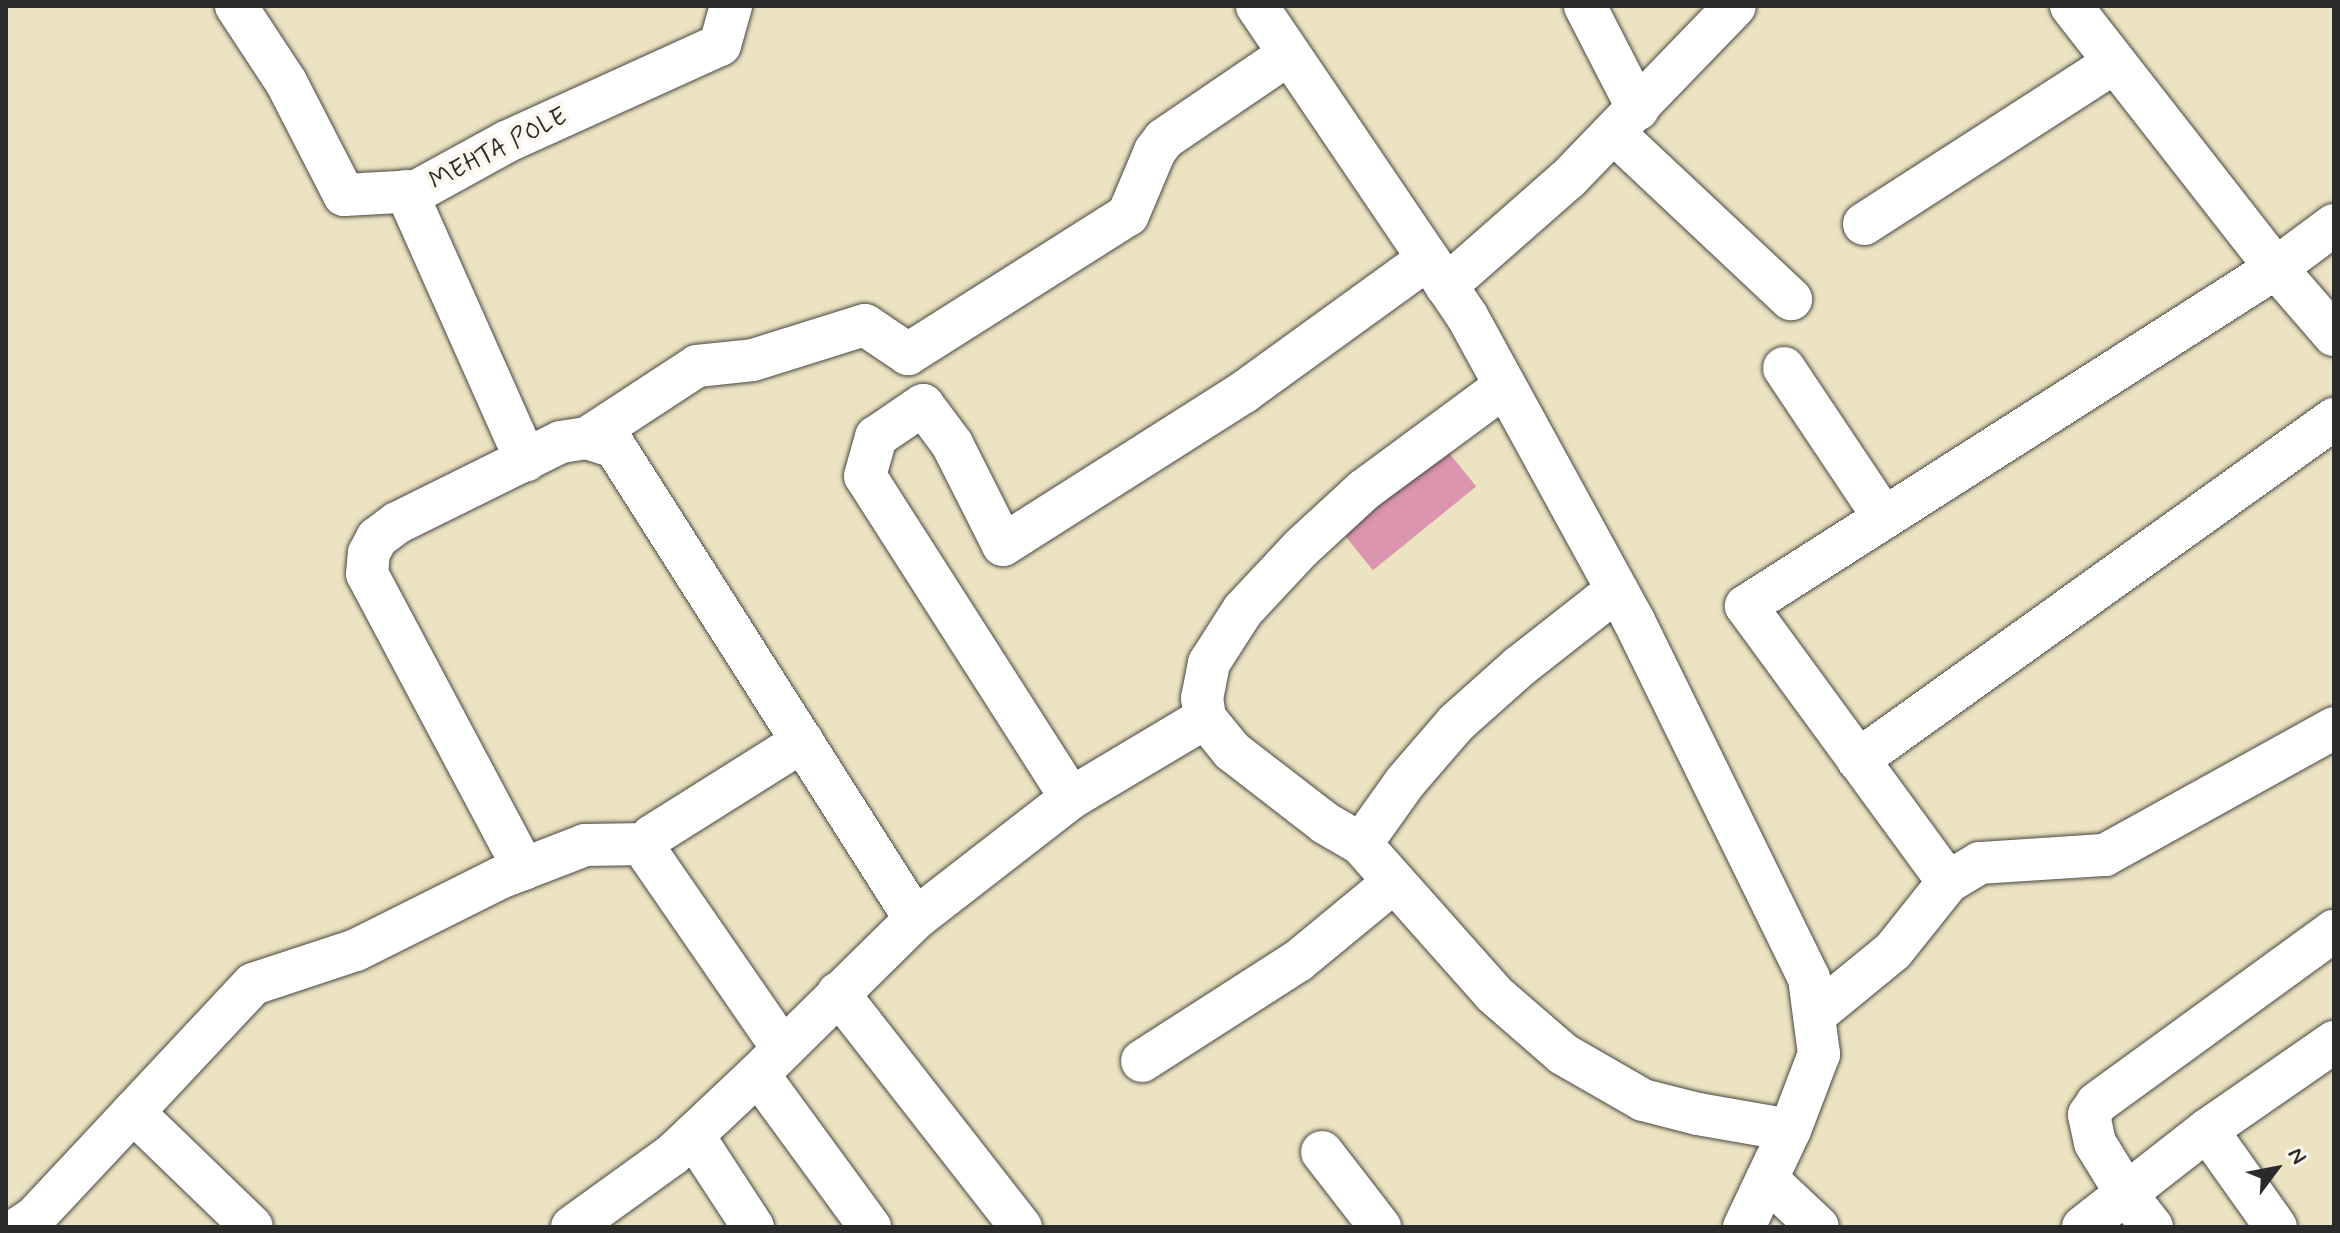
<!DOCTYPE html>
<style>
body{margin:0}
#map{position:relative;width:2340px;height:1233px;overflow:hidden;background:#ece3c2;font-family:Mynerve,sans-serif}
div>[style]{position:absolute}
.building>*{inset:0;background:#db95ae;transform-origin:0 0}
.roads{filter:drop-shadow(0 0 2px #484742) drop-shadow(0 0 2px #484742)}
.street>*{height:42px;margin:-21px;padding:0 21px;transform-origin:21px;border-radius:21px;background:#fff}
span{translate:-50% -50%;white-space:nowrap;text-align:center;line-height:1.15;-webkit-text-stroke:8px #fbf7ec;paint-order:stroke}
.street-label{font-size:26px;color:#2b2b2b}
.frame{position:absolute;inset:0;border:8px solid #2b2b2b;pointer-events:none}
.north{position:absolute;left:2236px;top:1129px;width:80px;height:80px;-webkit-text-stroke:6px #fbf7ec;paint-order:stroke;rotate:58deg;font-size:22px;font-weight:700;line-height:32px;text-align:center;color:#2b2b2b}
.north::after{content:'';display:block;margin:auto;width:28px;height:36px;background:#2b2b2b;clip-path:polygon(50% 0,100% 100%,50% 72%,0 100%)}
</style>
<div id="map">
<div class="building">
<i style="left:1441px;top:443px;width:56px;height:133px;rotate:51deg"></i>
</div>
<div class="roads">
<div class="street">
<i style="left:236px;top:6px;width:91px;rotate:56.7deg"></i>
<i style="left:286px;top:82px;width:127px;rotate:62.8deg"></i>
<i style="left:344px;top:195px;width:73px;rotate:-3.1deg"></i>
<i style="left:417px;top:191px;width:102px;rotate:-28.8deg"></i>
<i style="left:506px;top:142px;width:235px;rotate:-24.4deg"></i>
<i style="left:720px;top:45px;width:41px;rotate:-74.2deg"></i>
<i style="left:1257px;top:6px;width:374px;rotate:55.9deg"></i>
<i style="left:1467px;top:316px;width:348px;rotate:61.3deg"></i>
<i style="left:1634px;top:621px;width:398px;rotate:63.9deg"></i>
<i style="left:1809px;top:978px;width:77px;rotate:82.5deg"></i>
<i style="left:1819px;top:1054px;width:81px;rotate:110.9deg"></i>
<i style="left:1790px;top:1130px;width:107px;rotate:115.4deg"></i>
<i style="left:1585px;top:6px;width:116px;rotate:62.8deg"></i>
<i style="left:2071px;top:6px;width:333px;rotate:52deg"></i>
<i style="left:2276px;top:268px;width:89px;rotate:49.1deg"></i>
<i style="left:1614px;top:133px;width:243px;rotate:43.2deg"></i>
<i style="left:406px;top:191px;width:295px;rotate:66deg"></i>
<i style="left:1864px;top:224px;width:297px;rotate:-32.8deg"></i>
<i style="left:1446px;top:286px;width:162px;rotate:-41.3deg"></i>
<i style="left:1568px;top:179px;width:240px;rotate:-46deg"></i>
<i style="left:1784px;top:368px;width:180px;rotate:56.3deg"></i>
<i style="left:1505px;top:386px;width:175px;rotate:143.6deg"></i>
<i style="left:1364px;top:490px;width:86px;rotate:137.4deg"></i>
<i style="left:1301px;top:548px;width:85px;rotate:133.1deg"></i>
<i style="left:1243px;top:610px;width:63px;rotate:122.7deg"></i>
<i style="left:1209px;top:663px;width:36px;rotate:101deg"></i>
<i style="left:1202px;top:698px;width:20px;rotate:81deg"></i>
<i style="left:1205px;top:718px;width:43px;rotate:50.7deg"></i>
<i style="left:1232px;top:751px;width:118px;rotate:37.7deg"></i>
<i style="left:1325px;top:823px;width:42px;rotate:30.3deg"></i>
<i style="left:1361px;top:844px;width:200px;rotate:48.4deg"></i>
<i style="left:1494px;top:994px;width:91px;rotate:41deg"></i>
<i style="left:1563px;top:1054px;width:92px;rotate:29.9deg"></i>
<i style="left:1643px;top:1100px;width:57px;rotate:14.3deg"></i>
<i style="left:1698px;top:1114px;width:93px;rotate:9.9deg"></i>
<i style="left:587px;top:438px;width:131px;rotate:-33.2deg"></i>
<i style="left:697px;top:366px;width:56px;rotate:-6.1deg"></i>
<i style="left:753px;top:360px;width:117px;rotate:-17.4deg"></i>
<i style="left:865px;top:325px;width:52px;rotate:34deg"></i>
<i style="left:908px;top:354px;width:260px;rotate:-32.3deg"></i>
<i style="left:1128px;top:215px;width:69px;rotate:-67.1deg"></i>
<i style="left:1155px;top:151px;width:15px;rotate:-53deg"></i>
<i style="left:1164px;top:139px;width:151px;rotate:-34.2deg"></i>
<i style="left:1858px;top:760px;width:586px;rotate:-35.62deg"></i>
<i style="left:1071px;top:798px;width:382px;rotate:-122.6deg"></i>
<i style="left:865px;top:476px;width:41px;rotate:-74.2deg"></i>
<i style="left:876px;top:437px;width:57px;rotate:-34.2deg"></i>
<i style="left:923px;top:405px;width:49px;rotate:53.4deg"></i>
<i style="left:952px;top:444px;width:113px;rotate:63.2deg"></i>
<i style="left:1003px;top:545px;width:285px;rotate:-32.4deg"></i>
<i style="left:1244px;top:392px;width:227px;rotate:-35.9deg"></i>
<i style="left:1361px;top:844px;width:77px;rotate:-54.5deg"></i>
<i style="left:1406px;top:781px;width:77px;rotate:-49.2deg"></i>
<i style="left:1456px;top:723px;width:86px;rotate:-41.7deg"></i>
<i style="left:1520px;top:666px;width:123px;rotate:-38.1deg"></i>
<i style="left:524px;top:869px;width:334px;rotate:-118deg"></i>
<i style="left:367px;top:574px;width:21px;rotate:-85deg"></i>
<i style="left:369px;top:553px;width:17px;rotate:-62deg"></i>
<i style="left:377px;top:538px;width:25px;rotate:-37deg"></i>
<i style="left:397px;top:523px;width:183px;rotate:-26.3deg"></i>
<i style="left:561px;top:442px;width:26px;rotate:-9deg"></i>
<i style="left:587px;top:438px;width:29px;rotate:18deg"></i>
<i style="left:615px;top:447px;width:559px;rotate:57.56deg"></i>
<i style="left:1948px;top:882px;width:342px;rotate:-126.2deg"></i>
<i style="left:1746px;top:606px;width:629px;rotate:-32.53deg"></i>
<i style="left:2276px;top:268px;width:72px;rotate:-36.6deg"></i>
<i style="left:838px;top:993px;width:297px;rotate:52deg"></i>
<i style="left:1816px;top:1014px;width:99px;rotate:-39.3deg"></i>
<i style="left:1893px;top:951px;width:88px;rotate:-51.4deg"></i>
<i style="left:1948px;top:882px;width:37px;rotate:-31deg"></i>
<i style="left:1980px;top:863px;width:125px;rotate:-3.7deg"></i>
<i style="left:2105px;top:855px;width:262px;rotate:-29deg"></i>
<i style="left:783px;top:1049px;width:234px;rotate:-124.6deg"></i>
<i style="left:650px;top:856px;width:12px;rotate:-104deg"></i>
<i style="left:647px;top:844px;width:9px;rotate:-58deg"></i>
<i style="left:652px;top:836px;width:178px;rotate:-32.2deg"></i>
<i style="left:1142px;top:1061px;width:185px;rotate:-32.7deg"></i>
<i style="left:1298px;top:961px;width:124px;rotate:-39.5deg"></i>
<i style="left:758px;top:1074px;width:190px;rotate:53.8deg"></i>
<i style="left:133px;top:1112px;width:165px;rotate:44deg"></i>
<i style="left:2207px;top:1130px;width:119px;rotate:54.6deg"></i>
<i style="left:693px;top:1135px;width:110px;rotate:56.9deg"></i>
<i style="left:1322px;top:1152px;width:95px;rotate:52.3deg"></i>
<i style="left:1767px;top:1179px;width:70px;rotate:43.3deg"></i>
<i style="left:20px;top:1227px;width:17px;rotate:-33deg"></i>
<i style="left:34px;top:1218px;width:320px;rotate:-46.9deg"></i>
<i style="left:253px;top:984px;width:108px;rotate:-18.3deg"></i>
<i style="left:356px;top:950px;width:161px;rotate:-26.6deg"></i>
<i style="left:500px;top:878px;width:91px;rotate:-21.2deg"></i>
<i style="left:585px;top:845px;width:62px;rotate:-0.9deg"></i>
<i style="left:572px;top:1227px;width:123px;rotate:-35.8deg"></i>
<i style="left:672px;top:1155px;width:118px;rotate:-43.3deg"></i>
<i style="left:758px;top:1074px;width:221px;rotate:-44.6deg"></i>
<i style="left:915px;top:919px;width:197px;rotate:-37.8deg"></i>
<i style="left:1071px;top:798px;width:156px;rotate:-30.8deg"></i>
<i style="left:2083px;top:1227px;width:157px;rotate:-38deg"></i>
<i style="left:2207px;top:1130px;width:155px;rotate:-34.7deg"></i>
<i style="left:2152px;top:1227px;width:41px;rotate:-128deg"></i>
<i style="left:2127px;top:1195px;width:61px;rotate:-121.6deg"></i>
<i style="left:2095px;top:1143px;width:29px;rotate:-102deg"></i>
<i style="left:2089px;top:1115px;width:14px;rotate:-56deg"></i>
<i style="left:2097px;top:1103px;width:293px;rotate:-36deg"></i>
</div>
</div>
<div class="street-label">
<span style="left:499px;top:150px;rotate:-27deg">MEHTA POLE</span>
</div>
<div class="frame"></div>
<div class="north">N</div>
</div>
